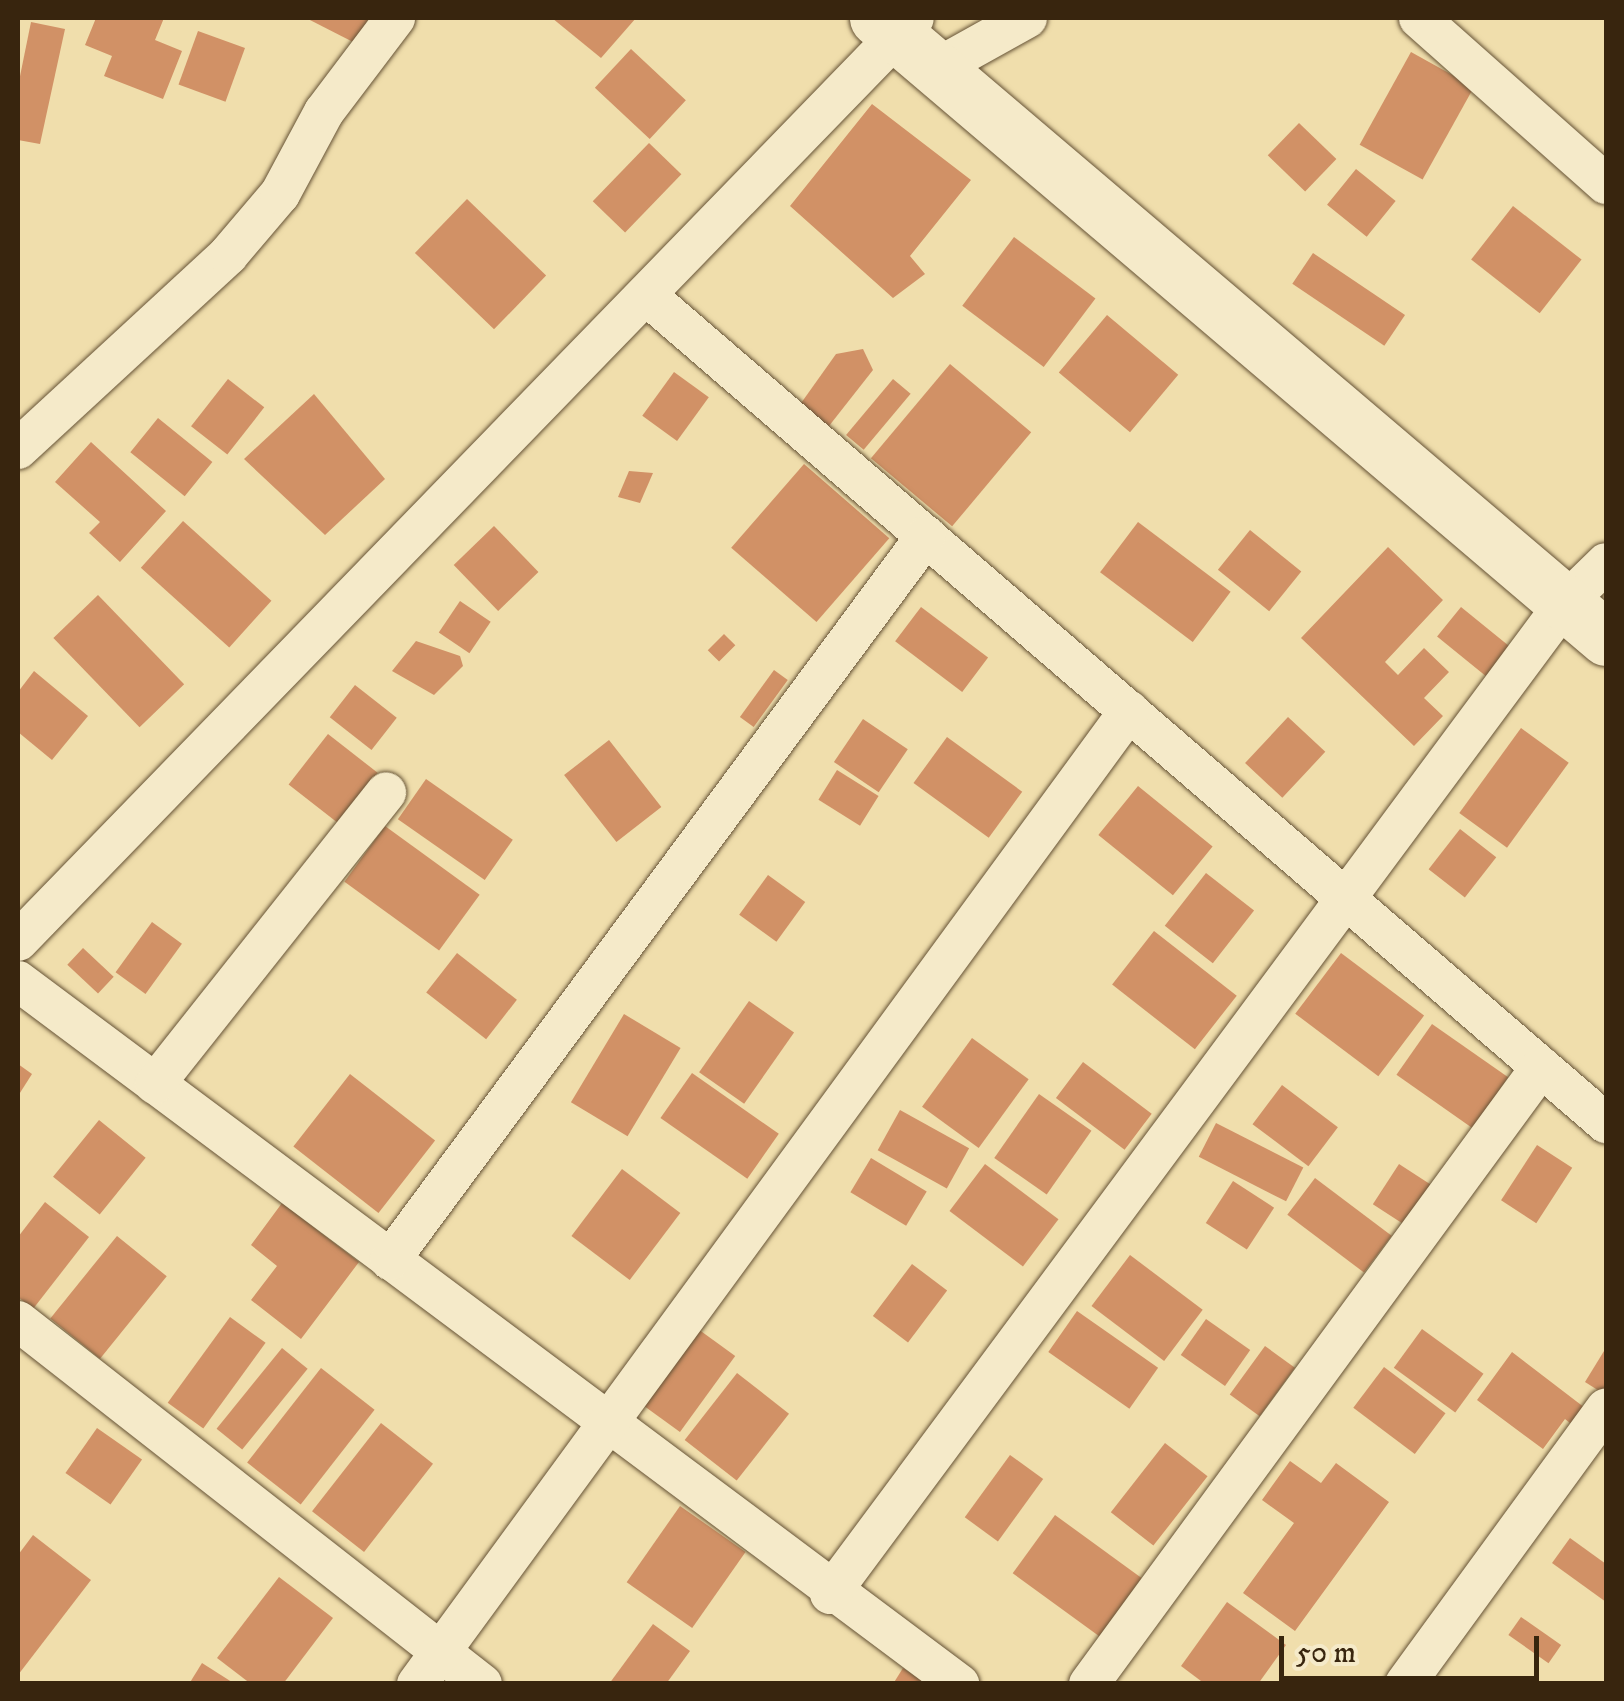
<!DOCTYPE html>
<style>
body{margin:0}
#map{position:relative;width:1624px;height:1701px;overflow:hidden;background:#f0deac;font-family:"IM FELL DW Pica",serif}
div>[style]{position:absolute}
.building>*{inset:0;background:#d19166;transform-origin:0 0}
.roads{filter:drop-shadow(0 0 2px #665336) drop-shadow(0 0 2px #665336)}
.street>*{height:40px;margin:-20px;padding:0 20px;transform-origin:20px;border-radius:20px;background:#f5eac9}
.secondary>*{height:55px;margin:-27.5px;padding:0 27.5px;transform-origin:27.5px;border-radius:27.5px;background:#f5eac9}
span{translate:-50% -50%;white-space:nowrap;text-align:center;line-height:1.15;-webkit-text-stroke:9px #f5eac9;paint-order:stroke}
.frame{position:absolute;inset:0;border:20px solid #38250e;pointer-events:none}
.scale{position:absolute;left:1279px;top:1636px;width:260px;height:45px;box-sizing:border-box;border:5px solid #38250e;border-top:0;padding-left:12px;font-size:30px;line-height:35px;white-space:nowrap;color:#38250e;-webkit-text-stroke:8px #f5eac9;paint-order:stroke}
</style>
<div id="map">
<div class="building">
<i style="clip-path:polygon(96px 18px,164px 18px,155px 40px,182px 51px,163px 99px,104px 76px,112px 56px,85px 45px)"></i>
<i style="clip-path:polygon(306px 18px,369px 18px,355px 43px)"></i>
<i style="clip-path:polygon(552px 18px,636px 18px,601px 58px)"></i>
<i style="clip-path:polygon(31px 22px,65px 29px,40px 144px,18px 140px,18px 86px)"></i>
<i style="left:198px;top:31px;width:50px;height:57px;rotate:20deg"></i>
<i style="left:631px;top:49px;width:75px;height:53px;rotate:43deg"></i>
<i style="left:1411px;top:52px;width:72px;height:106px;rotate:29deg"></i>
<i style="clip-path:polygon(872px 104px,971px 180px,910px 256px,925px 274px,893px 298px,790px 206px)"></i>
<i style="left:1299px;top:123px;width:52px;height:45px;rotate:44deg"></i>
<i style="left:649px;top:143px;width:45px;height:81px;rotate:44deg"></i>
<i style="left:1356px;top:169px;width:51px;height:46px;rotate:39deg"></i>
<i style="left:467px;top:199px;width:110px;height:75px;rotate:44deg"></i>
<i style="left:1513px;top:206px;width:87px;height:68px;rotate:38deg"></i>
<i style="left:1014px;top:237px;width:102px;height:86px;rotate:37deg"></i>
<i style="left:1313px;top:253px;width:111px;height:37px;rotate:34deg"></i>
<i style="left:1107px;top:315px;width:93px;height:75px;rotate:40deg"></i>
<i style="clip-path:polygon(863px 349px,873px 370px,829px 426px,799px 406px,836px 354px)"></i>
<i style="left:950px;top:364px;width:106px;height:123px;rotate:40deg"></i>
<i style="left:674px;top:372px;width:43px;height:54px;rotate:36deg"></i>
<i style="left:228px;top:379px;width:46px;height:60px;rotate:38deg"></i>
<i style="left:893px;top:379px;width:23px;height:73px;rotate:40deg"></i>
<i style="clip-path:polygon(314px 394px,385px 479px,325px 535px,244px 459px)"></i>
<i style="left:158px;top:418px;width:70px;height:44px;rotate:39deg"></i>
<i style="clip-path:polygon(91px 442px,166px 511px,120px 562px,89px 533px,100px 522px,55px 482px)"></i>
<i style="left:804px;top:464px;width:113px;height:111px;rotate:41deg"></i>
<i style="clip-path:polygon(629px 471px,653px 473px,640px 503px,618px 497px)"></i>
<i style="left:183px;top:521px;width:119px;height:63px;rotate:42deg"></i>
<i style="left:1138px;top:522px;width:116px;height:63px;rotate:37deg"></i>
<i style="left:494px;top:526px;width:64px;height:56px;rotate:46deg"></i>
<i style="left:1250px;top:530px;width:66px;height:51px;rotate:39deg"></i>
<i style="clip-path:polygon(1388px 547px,1443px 600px,1385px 662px,1398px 675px,1424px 648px,1449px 672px,1424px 698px,1443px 716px,1414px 746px,1301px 638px)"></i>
<i style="left:98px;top:595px;width:124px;height:62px;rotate:46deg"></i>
<i style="left:460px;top:601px;width:37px;height:38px;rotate:34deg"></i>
<i style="left:921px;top:607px;width:84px;height:43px;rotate:37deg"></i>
<i style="left:1461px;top:607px;width:63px;height:38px;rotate:39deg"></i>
<i style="left:724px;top:634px;width:16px;height:23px;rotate:45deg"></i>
<i style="clip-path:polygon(416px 641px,460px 656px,463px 666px,434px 695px,392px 671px)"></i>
<i style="left:774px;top:670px;width:17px;height:58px;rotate:36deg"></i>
<i style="clip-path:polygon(34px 671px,88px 716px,52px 760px,18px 732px,18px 692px)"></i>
<i style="left:355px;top:685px;width:53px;height:41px;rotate:38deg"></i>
<i style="left:1288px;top:717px;width:51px;height:63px;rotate:43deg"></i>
<i style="left:863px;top:719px;width:54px;height:52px;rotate:34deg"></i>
<i style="left:1521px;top:728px;width:59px;height:105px;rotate:36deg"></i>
<i style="left:328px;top:734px;width:63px;height:64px;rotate:38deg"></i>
<i style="left:947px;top:737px;width:93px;height:57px;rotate:36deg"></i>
<i style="left:609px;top:740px;width:85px;height:57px;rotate:52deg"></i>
<i style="left:837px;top:770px;width:49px;height:35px;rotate:32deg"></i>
<i style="left:426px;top:779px;width:106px;height:49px;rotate:35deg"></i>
<i style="left:1138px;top:786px;width:96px;height:63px;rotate:39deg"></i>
<i style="left:385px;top:826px;width:117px;height:69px;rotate:36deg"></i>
<i style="left:1460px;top:829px;width:46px;height:51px;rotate:38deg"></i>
<i style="left:1206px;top:873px;width:61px;height:67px;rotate:38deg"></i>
<i style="left:768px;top:875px;width:46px;height:49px;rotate:36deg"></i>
<i style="left:152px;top:922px;width:37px;height:62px;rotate:36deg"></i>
<i style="left:1154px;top:931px;width:105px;height:68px;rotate:38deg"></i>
<i style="left:83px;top:948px;width:42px;height:23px;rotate:43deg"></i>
<i style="left:457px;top:953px;width:76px;height:50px;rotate:38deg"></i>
<i style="left:1341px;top:953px;width:104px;height:76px;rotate:37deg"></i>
<i style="left:749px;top:1001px;width:55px;height:87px;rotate:35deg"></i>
<i style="left:624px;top:1014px;width:66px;height:103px;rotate:31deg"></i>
<i style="left:1432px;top:1024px;width:93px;height:62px;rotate:35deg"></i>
<i style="left:972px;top:1038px;width:70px;height:85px;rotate:36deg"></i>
<i style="left:1083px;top:1062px;width:86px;height:45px;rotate:37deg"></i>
<i style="clip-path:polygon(18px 1064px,32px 1074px,18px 1096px)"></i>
<i style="left:692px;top:1073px;width:106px;height:55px;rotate:35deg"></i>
<i style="left:350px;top:1074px;width:108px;height:92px;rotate:38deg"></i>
<i style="left:1282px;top:1085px;width:70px;height:49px;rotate:37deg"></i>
<i style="left:1039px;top:1094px;width:64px;height:78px;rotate:35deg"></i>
<i style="left:900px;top:1110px;width:79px;height:46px;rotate:29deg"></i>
<i style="left:99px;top:1120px;width:60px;height:73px;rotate:39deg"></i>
<i style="left:1216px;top:1123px;width:98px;height:38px;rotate:27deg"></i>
<i style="left:1537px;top:1145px;width:42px;height:66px;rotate:33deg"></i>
<i style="left:871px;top:1158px;width:65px;height:40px;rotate:31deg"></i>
<i style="left:985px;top:1164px;width:92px;height:59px;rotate:37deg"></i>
<i style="left:1399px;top:1164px;width:40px;height:48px;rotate:33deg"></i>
<i style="left:622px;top:1169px;width:73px;height:84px;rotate:37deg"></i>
<i style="left:1315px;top:1178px;width:96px;height:46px;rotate:37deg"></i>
<i style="left:1233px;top:1181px;width:49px;height:50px;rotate:33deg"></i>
<i style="clip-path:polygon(45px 1202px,89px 1237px,33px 1309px,18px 1297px,18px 1237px)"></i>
<i style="clip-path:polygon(282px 1203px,359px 1262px,301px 1339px,251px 1300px,277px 1266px,251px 1245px)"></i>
<i style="left:117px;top:1236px;width:64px;height:106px;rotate:39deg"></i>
<i style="left:1130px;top:1255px;width:91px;height:64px;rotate:37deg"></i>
<i style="left:912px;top:1264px;width:44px;height:65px;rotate:37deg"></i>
<i style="left:1077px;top:1311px;width:99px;height:50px;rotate:35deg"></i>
<i style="left:230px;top:1317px;width:44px;height:106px;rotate:36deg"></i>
<i style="left:1206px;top:1319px;width:54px;height:44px;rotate:35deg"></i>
<i style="left:698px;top:1329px;width:46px;height:94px;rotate:36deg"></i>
<i style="left:1422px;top:1329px;width:76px;height:48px;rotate:36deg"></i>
<i style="left:1265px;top:1346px;width:37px;height:60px;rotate:36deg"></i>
<i style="left:282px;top:1348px;width:33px;height:104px;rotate:39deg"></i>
<i style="clip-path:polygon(1604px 1351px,1606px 1353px,1604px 1394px,1585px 1382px)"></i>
<i style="clip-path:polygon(1512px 1352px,1589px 1411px,1576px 1428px,1565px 1419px,1543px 1449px,1477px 1400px)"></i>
<i style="left:1384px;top:1367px;width:77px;height:51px;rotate:37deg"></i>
<i style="left:321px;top:1368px;width:68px;height:120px;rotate:38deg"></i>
<i style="left:737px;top:1373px;width:66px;height:85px;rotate:38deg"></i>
<i style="left:381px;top:1423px;width:66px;height:112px;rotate:38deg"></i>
<i style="left:97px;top:1428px;width:55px;height:55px;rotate:35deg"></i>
<i style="left:1165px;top:1443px;width:54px;height:88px;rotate:38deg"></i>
<i style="left:1010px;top:1455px;width:41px;height:77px;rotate:36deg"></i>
<i style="clip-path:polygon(1290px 1461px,1321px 1483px,1336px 1463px,1389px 1502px,1295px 1631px,1243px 1593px,1294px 1523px,1262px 1500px)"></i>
<i style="left:680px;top:1506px;width:80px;height:93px;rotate:35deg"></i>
<i style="left:1055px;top:1515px;width:107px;height:72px;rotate:36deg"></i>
<i style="clip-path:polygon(33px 1535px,91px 1580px,18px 1675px,18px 1555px)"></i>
<i style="clip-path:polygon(1570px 1538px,1606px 1564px,1606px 1602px,1552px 1563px)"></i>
<i style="clip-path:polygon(279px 1577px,333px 1618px,283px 1684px,251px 1684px,217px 1658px)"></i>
<i style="clip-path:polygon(1227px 1602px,1286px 1645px,1258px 1684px,1205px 1684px,1181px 1666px)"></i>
<i style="left:1521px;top:1617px;width:49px;height:22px;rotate:35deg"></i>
<i style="clip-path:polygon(653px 1624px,690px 1651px,666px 1684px,609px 1684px)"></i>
<i style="clip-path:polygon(202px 1663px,235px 1684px,189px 1684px)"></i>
<i style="clip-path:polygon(903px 1668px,927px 1684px,893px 1684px)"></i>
</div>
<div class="roads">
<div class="street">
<i style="left:1419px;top:18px;width:250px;rotate:41.6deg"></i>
<i style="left:937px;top:68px;width:103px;rotate:-29.1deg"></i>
<i style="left:646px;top:295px;width:1268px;rotate:40.78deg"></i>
<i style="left:18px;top:449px;width:286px;rotate:-42.7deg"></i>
<i style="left:228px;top:255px;width:80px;rotate:-49.6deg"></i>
<i style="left:280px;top:194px;width:93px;rotate:-61.8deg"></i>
<i style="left:324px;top:112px;width:118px;rotate:-52.9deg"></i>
<i style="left:18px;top:941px;width:1286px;rotate:-45.85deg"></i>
<i style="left:18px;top:981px;width:1175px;rotate:36.76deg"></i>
<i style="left:155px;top:1084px;width:372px;rotate:-51.6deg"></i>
<i style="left:390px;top:1260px;width:901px;rotate:-53.49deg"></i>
<i style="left:18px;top:1321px;width:589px;rotate:38.04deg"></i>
<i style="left:830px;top:1594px;width:1234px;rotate:-53.44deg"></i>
<i style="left:1565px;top:603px;width:57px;rotate:-44.3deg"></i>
<i style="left:417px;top:1684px;width:1206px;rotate:-53.8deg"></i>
<i style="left:1089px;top:1684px;width:765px;rotate:-53.77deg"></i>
<i style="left:1405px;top:1684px;width:341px;rotate:-53.9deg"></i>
</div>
<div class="secondary">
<i style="left:877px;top:18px;width:957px;rotate:40.38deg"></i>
</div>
</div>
<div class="frame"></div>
<div class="scale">50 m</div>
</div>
